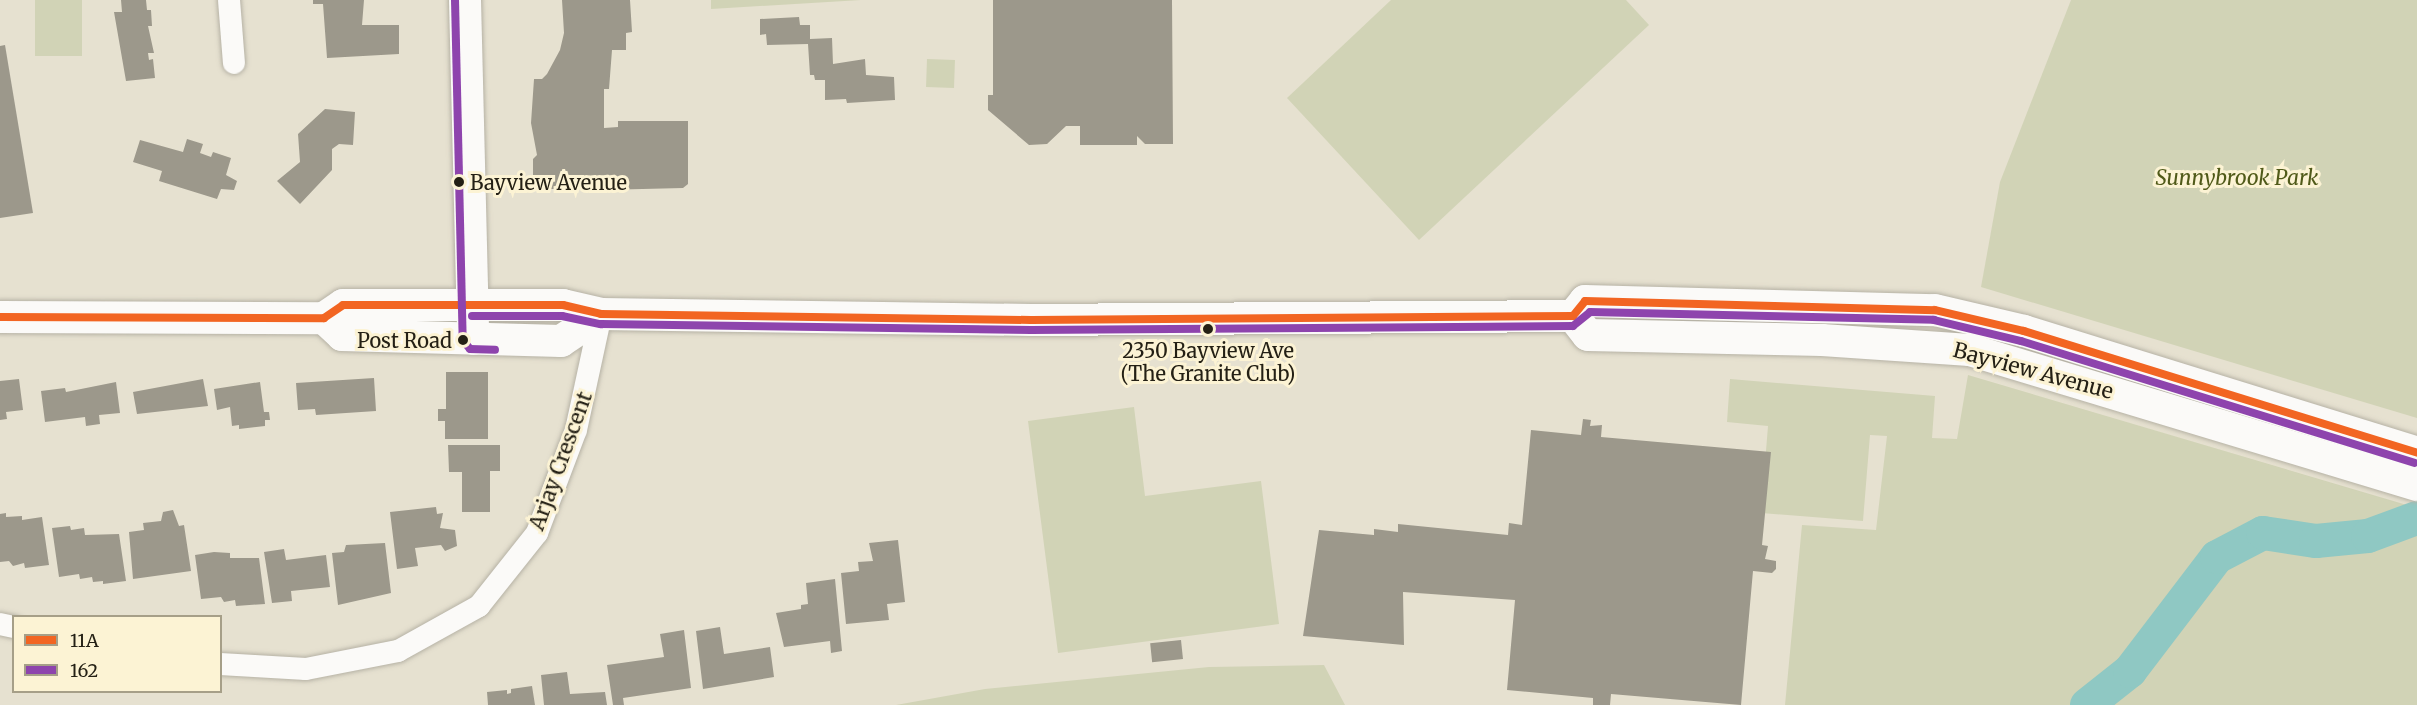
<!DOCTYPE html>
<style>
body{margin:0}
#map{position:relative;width:2417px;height:705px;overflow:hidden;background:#e6e1d0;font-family:Merriweather,serif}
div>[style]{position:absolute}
.green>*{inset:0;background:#d1d3b6;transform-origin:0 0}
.river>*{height:34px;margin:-17px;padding:0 17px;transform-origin:17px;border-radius:17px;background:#8fc8c3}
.building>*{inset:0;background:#9c988b;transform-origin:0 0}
.roads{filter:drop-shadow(0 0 2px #b6b2a5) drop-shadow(0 0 2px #b6b2a5)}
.street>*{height:22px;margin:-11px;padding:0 11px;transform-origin:11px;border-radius:11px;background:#fbfaf8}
.secondary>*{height:32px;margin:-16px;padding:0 16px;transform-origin:16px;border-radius:16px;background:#fbfaf8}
.bus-1>*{height:8px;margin:-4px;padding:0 4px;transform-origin:4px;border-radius:4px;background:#f26522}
.bus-2>*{height:8px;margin:-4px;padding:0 4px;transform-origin:4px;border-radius:4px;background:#8e44ad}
.dots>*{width:16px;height:16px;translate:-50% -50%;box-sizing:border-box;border:3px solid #fcf3d4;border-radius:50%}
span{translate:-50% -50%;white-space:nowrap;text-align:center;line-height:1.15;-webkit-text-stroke:6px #fcf3d4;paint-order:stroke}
.bus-label{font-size:20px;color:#242015}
.left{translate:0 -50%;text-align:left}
.right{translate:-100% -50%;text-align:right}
.park-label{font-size:21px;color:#505a19;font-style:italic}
.street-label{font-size:21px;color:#242015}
.legend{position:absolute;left:12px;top:615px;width:210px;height:78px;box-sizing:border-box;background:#fcf3d4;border:2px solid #a69f88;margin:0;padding:8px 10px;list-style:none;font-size:18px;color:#242015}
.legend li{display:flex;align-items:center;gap:12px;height:30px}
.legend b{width:30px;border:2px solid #a69f88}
</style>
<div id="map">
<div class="green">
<i style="left:35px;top:0;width:47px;height:56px"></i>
<i style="clip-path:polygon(711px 0,861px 0,711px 9px)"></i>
<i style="clip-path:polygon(1391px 0,1626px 0,1649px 25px,1419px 240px,1287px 98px)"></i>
<i style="clip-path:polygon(2071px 0,2417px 0,2417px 418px,1981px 287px,2000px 182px)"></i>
<i style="left:927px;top:59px;width:28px;height:28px;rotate:2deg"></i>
<i style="clip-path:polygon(1968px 375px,2417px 508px,2417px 705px,1785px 705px,1802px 525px,1876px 530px,1887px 436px,1870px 435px,1863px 521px,1761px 513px,1768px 426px,1727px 422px,1730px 379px,1935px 396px,1932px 438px,1957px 439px)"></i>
<i style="clip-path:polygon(1134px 407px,1145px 496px,1261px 481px,1279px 624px,1058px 653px,1028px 421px)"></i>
<i style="clip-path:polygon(1324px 665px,1345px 705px,1349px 705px,896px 705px,985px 689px,1209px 667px)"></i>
</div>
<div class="river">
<i style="left:2087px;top:705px;width:55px;rotate:-38.3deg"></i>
<i style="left:2130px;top:671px;width:143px;rotate:-52.7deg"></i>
<i style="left:2217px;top:557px;width:52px;rotate:-27.6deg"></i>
<i style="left:2263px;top:533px;width:54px;rotate:8.6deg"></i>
<i style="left:2316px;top:541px;width:52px;rotate:-5.5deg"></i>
<i style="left:2368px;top:536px;width:52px;rotate:-20.2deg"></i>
</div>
<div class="building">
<i style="clip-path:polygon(121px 0,146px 0,147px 10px,151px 10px,152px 26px,148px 26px,154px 53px,148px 53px,149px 60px,153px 59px,155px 78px,126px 81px,114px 12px,122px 12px)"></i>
<i style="clip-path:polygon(313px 0,364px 0,362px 25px,399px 25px,399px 54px,327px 58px,323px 4px,313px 4px)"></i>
<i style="clip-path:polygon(562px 0,630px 0,632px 32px,626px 33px,626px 50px,612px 50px,609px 89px,604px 89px,604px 128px,618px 127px,618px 121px,688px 121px,688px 184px,683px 188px,602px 190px,567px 184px,562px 189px,537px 189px,533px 185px,533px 159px,537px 155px,531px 123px,534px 79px,542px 79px,547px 74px,560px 50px,564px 33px)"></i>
<i style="clip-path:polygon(993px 0,1172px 0,1173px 144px,1145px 144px,1137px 136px,1137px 145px,1080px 145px,1080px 126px,1066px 126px,1047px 144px,1029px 145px,988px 110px,988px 95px,993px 95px)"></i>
<i style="clip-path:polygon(799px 17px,800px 25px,810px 25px,810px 39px,832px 38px,833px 64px,865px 59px,866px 75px,894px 77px,895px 100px,847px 103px,846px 99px,825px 100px,825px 80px,815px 80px,814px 75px,810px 75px,808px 44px,767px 45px,766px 34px,760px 35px,760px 19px)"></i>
<i style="clip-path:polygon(5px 45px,33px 213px,0 218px,0 46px)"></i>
<i style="clip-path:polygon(325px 109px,355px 112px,353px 145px,339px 144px,332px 149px,332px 170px,300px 204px,277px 181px,300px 162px,298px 134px)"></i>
<i style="clip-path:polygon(187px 139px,203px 144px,200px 153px,211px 157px,213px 152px,231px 158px,226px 175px,237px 181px,234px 190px,221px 189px,217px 199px,159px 181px,162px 171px,133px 162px,140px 140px,183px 152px)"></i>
<i style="clip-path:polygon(446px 372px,488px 372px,488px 439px,445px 439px,445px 421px,438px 421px,438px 409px,446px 409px)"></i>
<i style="clip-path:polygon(374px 378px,376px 411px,316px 415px,315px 409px,298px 410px,296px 383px)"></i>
<i style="clip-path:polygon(19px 379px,23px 410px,6px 412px,7px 419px,0 420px,0 381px)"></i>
<i style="clip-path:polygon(203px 379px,208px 406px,137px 414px,133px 392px)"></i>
<i style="clip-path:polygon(116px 382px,120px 413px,99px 415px,100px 424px,86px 426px,85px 417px,45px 422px,41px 391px,65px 388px,66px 392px)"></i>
<i style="clip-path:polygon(260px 382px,264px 412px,269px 412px,270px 420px,265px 420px,265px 426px,239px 429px,239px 425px,232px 426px,230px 407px,217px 410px,214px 389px)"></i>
<i style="clip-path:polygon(1583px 419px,1591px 420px,1590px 426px,1602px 425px,1601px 437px,1771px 452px,1762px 545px,1768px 546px,1765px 559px,1776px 561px,1776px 569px,1772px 573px,1753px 571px,1741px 705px,1611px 694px,1610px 705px,1593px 705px,1593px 698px,1507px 690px,1515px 600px,1403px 592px,1404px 645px,1303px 636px,1319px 530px,1374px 535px,1374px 529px,1398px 532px,1398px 524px,1508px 535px,1509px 523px,1522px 525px,1531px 430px,1581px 435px)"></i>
<i style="clip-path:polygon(448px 445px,500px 445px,500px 471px,490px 471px,490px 512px,462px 512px,462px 472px,449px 472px)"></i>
<i style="clip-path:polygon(436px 507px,437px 514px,443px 513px,440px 528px,455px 530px,457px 546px,445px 551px,441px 545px,415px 548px,418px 566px,397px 569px,390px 512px)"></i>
<i style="clip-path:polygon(173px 510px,179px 526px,184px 525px,191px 571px,133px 579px,129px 532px,144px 530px,143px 523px,161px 521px,163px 512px)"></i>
<i style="clip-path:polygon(6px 513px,6px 517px,22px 516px,22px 520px,42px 517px,49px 565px,25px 568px,24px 563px,13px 566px,9px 561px,0 562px,0 514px)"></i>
<i style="clip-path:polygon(70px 526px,71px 530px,84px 528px,85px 535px,119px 534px,126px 581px,103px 584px,103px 581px,93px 582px,92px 577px,80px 579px,79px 574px,59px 577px,52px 528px)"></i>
<i style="clip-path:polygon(898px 540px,905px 602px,887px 604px,889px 620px,846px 624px,841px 573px,859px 571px,858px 562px,873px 561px,869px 543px)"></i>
<i style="clip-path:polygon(385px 543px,391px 593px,338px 605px,332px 553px,344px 552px,346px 545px)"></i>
<i style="clip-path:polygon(284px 549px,286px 560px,326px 555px,330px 587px,291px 591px,292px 601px,272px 603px,264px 552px)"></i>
<i style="clip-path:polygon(214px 552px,230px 553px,230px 558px,259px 558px,265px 604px,236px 606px,235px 600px,224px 602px,221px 597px,201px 599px,195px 555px)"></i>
<i style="clip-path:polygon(835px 579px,842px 651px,831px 653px,830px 641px,784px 647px,776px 613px,801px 609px,801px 605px,808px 604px,806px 583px)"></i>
<i style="clip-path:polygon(720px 627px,724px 654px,770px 647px,774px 677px,703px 689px,696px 631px)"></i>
<i style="clip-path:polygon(684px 630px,691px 688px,623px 698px,624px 705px,613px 705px,607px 665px,664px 657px,660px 634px)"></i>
<i style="left:1181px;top:640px;width:19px;height:31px;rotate:84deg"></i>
<i style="clip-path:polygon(567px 672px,570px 694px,605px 692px,607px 705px,544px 705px,541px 675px)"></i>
<i style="clip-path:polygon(532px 686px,535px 705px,488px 705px,487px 692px,507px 690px,507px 694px,511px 693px,511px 689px)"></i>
</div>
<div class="roads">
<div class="street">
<i style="left:229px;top:0;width:63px;rotate:85.5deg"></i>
<i style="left:0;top:624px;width:14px;rotate:12deg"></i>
<i style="left:220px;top:664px;width:86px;rotate:3.3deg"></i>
<i style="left:306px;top:669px;width:94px;rotate:-11.1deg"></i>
<i style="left:398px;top:651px;width:93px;rotate:-29.1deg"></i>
<i style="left:479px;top:606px;width:93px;rotate:-51.5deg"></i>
<i style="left:537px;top:533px;width:110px;rotate:-69.3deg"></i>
<i style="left:576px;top:430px;width:119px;rotate:-77.8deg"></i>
</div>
<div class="secondary">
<i style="left:465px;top:0;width:339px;rotate:88.6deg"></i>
<i style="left:1573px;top:316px;width:24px;rotate:52deg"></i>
<i style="left:1588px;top:335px;width:234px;rotate:1.2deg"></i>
<i style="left:1822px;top:340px;width:148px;rotate:3.9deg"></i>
<i style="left:1970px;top:350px;width:467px;rotate:16.8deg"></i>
<i style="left:0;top:317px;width:324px;rotate:0.2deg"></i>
<i style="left:324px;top:318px;width:23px;rotate:-34deg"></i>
<i style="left:343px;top:305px;width:220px"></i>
<i style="left:563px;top:305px;width:39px;rotate:13deg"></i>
<i style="left:601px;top:314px;width:430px;rotate:0.8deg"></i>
<i style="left:1031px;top:320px;width:542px;rotate:-0.42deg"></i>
<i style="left:1573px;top:316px;width:19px;rotate:-51deg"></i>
<i style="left:1585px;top:301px;width:350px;rotate:1.5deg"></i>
<i style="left:1935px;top:310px;width:91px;rotate:13.3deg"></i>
<i style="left:2024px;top:331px;width:412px;rotate:17.2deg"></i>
<i style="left:324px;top:318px;width:25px;rotate:43deg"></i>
<i style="left:342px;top:335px;width:219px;rotate:1.6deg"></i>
<i style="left:561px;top:341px;width:48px;rotate:-34deg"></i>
</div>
</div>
<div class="bus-1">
<i style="left:0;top:317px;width:324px;rotate:0.2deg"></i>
<i style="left:324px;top:318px;width:23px;rotate:-34deg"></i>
<i style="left:343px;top:305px;width:220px"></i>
<i style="left:563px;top:305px;width:39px;rotate:13deg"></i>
<i style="left:601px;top:314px;width:430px;rotate:0.8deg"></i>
<i style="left:1031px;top:320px;width:542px;rotate:-0.42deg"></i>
<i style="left:1573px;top:316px;width:19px;rotate:-51deg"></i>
<i style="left:1585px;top:301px;width:350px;rotate:1.5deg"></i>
<i style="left:1935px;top:310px;width:91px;rotate:13.3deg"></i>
<i style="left:2024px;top:331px;width:412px;rotate:17.2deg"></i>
</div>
<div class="bus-2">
<i style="left:455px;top:0;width:340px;rotate:88.7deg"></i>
<i style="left:463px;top:340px;width:11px;rotate:52deg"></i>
<i style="left:470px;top:349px;width:25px;rotate:2deg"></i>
<i style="left:472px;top:316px;width:90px"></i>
<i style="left:562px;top:316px;width:40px;rotate:12deg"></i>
<i style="left:601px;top:324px;width:430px;rotate:0.8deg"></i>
<i style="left:1031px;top:330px;width:542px;rotate:-0.42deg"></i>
<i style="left:1573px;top:326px;width:22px;rotate:-39deg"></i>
<i style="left:1590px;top:312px;width:344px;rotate:1.3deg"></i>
<i style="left:1934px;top:320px;width:89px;rotate:13.6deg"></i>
<i style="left:2021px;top:341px;width:412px;rotate:17.2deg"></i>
</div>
<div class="dots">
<i style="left:459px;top:182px;background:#242015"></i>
<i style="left:1208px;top:329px;background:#242015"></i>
<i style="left:463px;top:340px;background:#242015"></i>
</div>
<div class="bus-label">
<span class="left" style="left:470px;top:182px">Bayview Avenue</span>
<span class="right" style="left:452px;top:340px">Post Road</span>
<span style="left:1208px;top:362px">2350 Bayview Ave<br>(The Granite Club)</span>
</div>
<div class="park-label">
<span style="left:2237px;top:178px">Sunnybrook Park</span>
</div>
<div class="street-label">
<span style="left:2033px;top:371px;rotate:15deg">Bayview Avenue</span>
<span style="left:561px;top:461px;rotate:-70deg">Arjay Crescent</span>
</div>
<ul class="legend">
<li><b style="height:8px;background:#f26522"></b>11A</li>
<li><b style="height:8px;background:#8e44ad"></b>162</li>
</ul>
</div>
